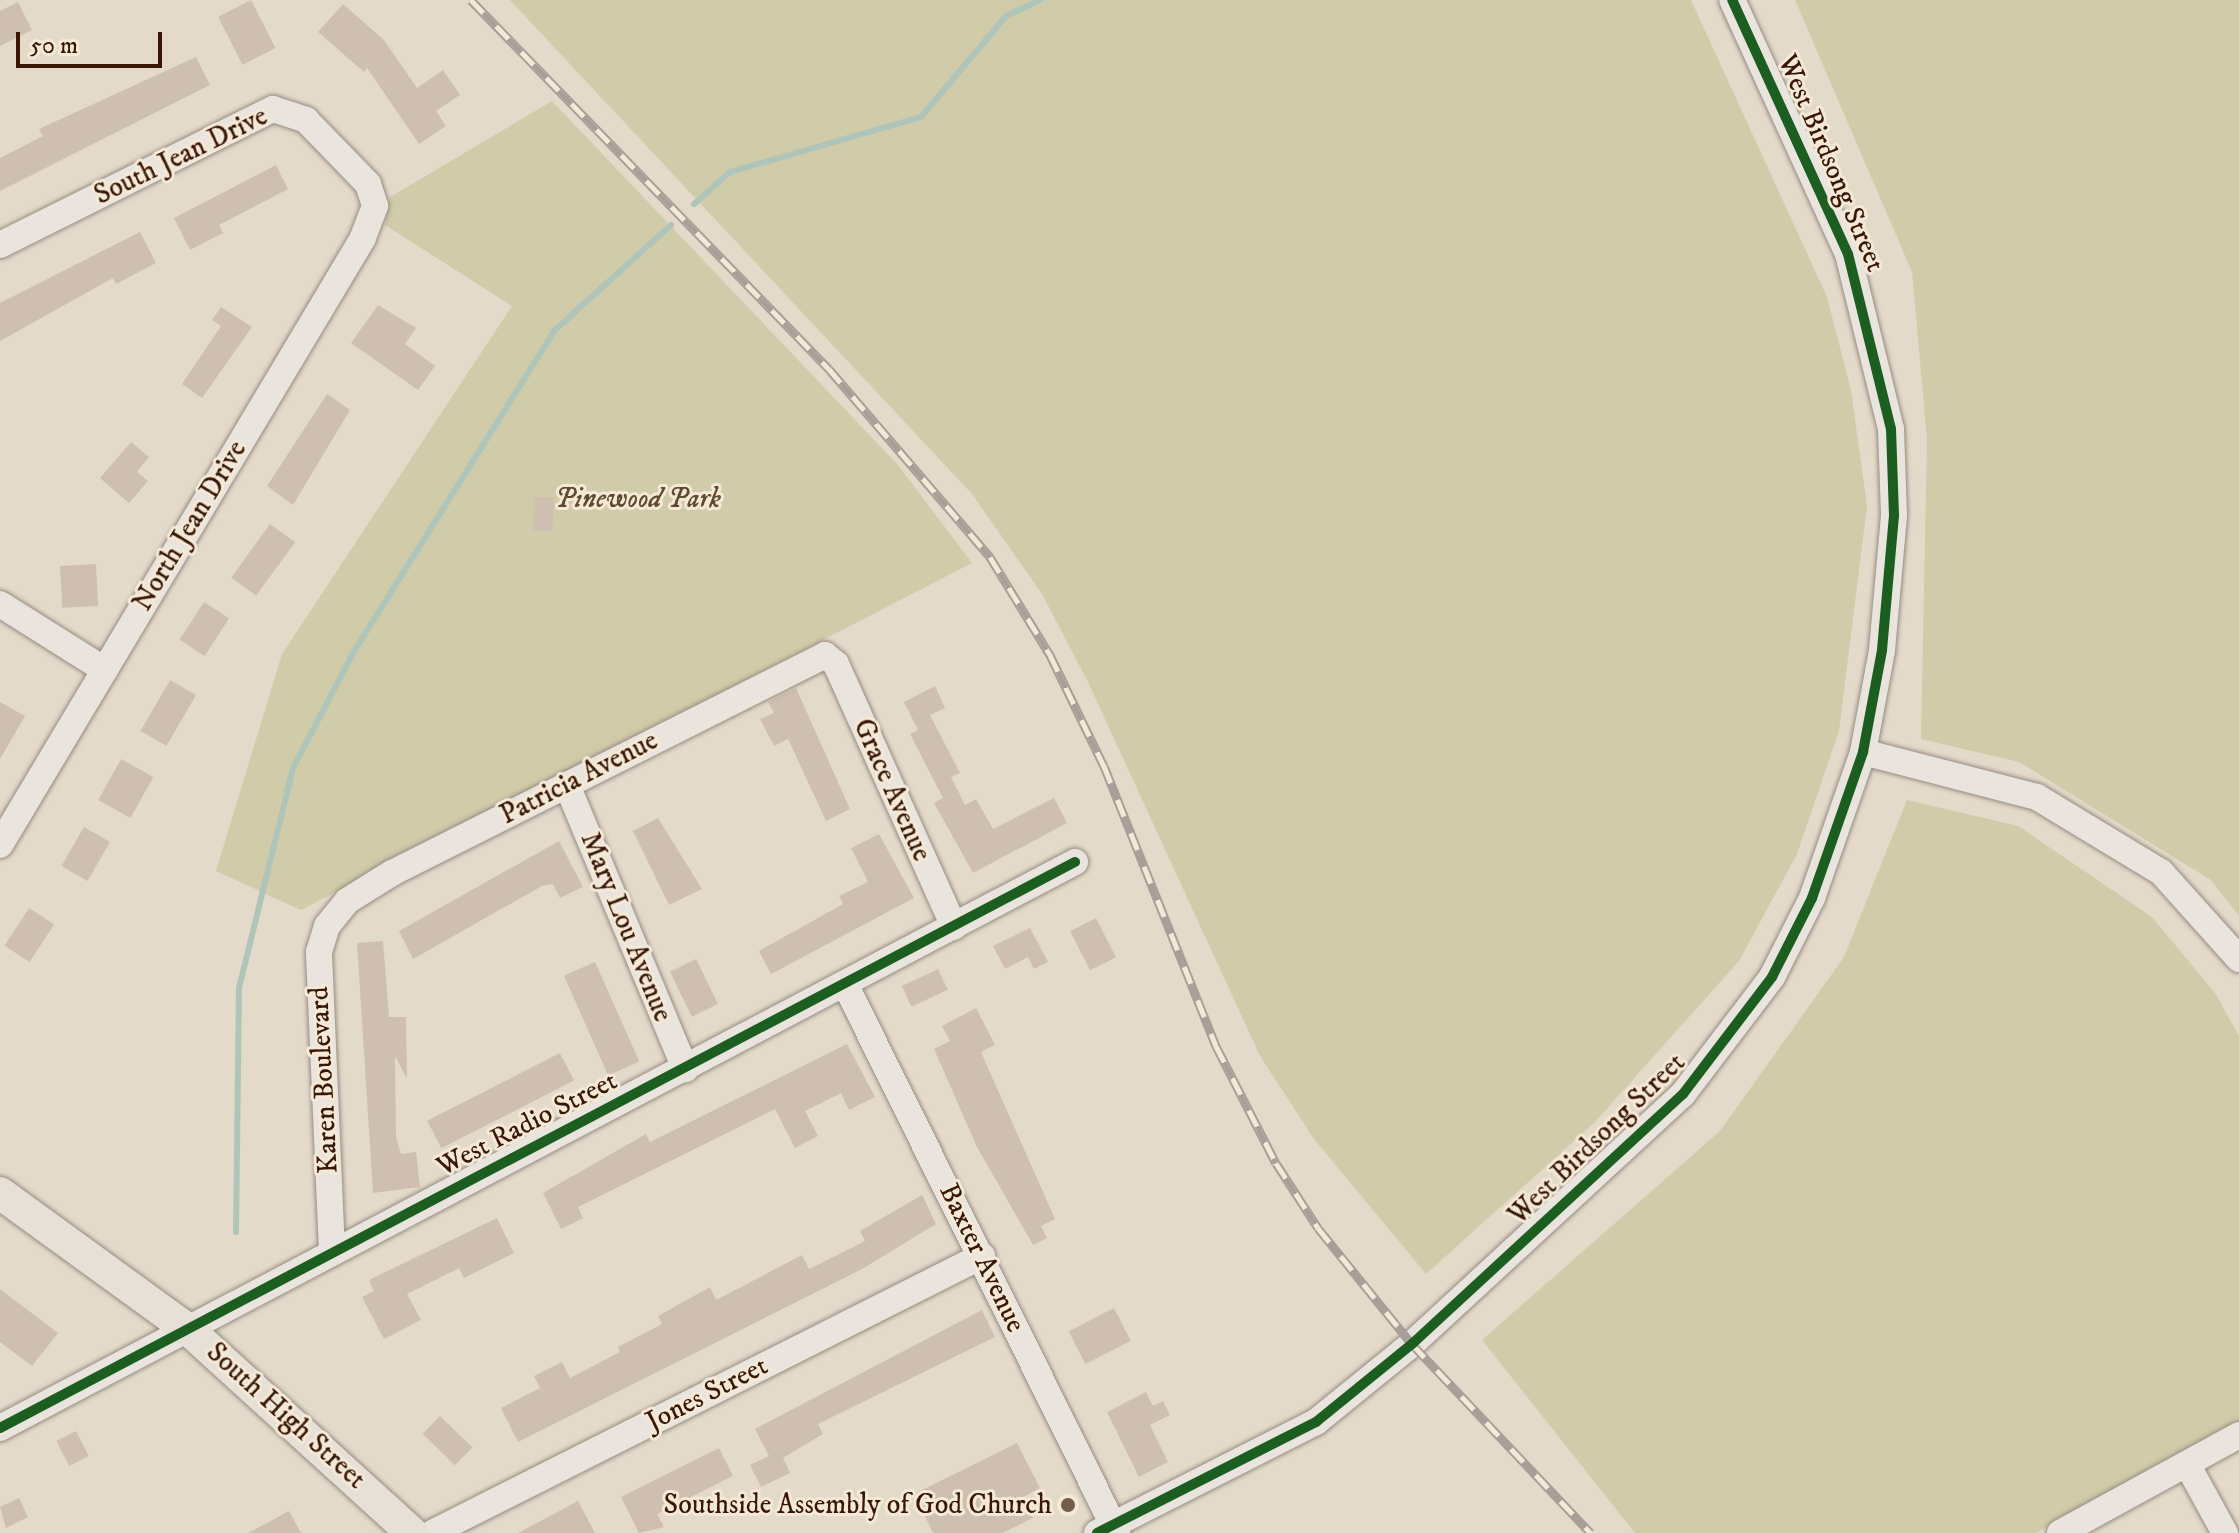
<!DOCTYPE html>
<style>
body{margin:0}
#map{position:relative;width:2239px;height:1533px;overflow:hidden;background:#e4daca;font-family:"IM FELL DW Pica",serif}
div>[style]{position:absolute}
.green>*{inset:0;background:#d0cba9}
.stream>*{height:6px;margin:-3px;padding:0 3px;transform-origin:3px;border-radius:3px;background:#b0c5b9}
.building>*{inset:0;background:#cfbfb1;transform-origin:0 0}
.roads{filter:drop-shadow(0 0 2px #968c81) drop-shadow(0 0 2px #968c81)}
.minor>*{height:26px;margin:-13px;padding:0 13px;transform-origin:13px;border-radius:13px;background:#e9e4dd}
.major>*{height:32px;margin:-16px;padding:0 16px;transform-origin:16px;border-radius:16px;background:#e6e0d7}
.rail>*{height:9px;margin-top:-4.5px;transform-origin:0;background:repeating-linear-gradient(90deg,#f4e9d6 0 18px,#a8a098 0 36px);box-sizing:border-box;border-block:2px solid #a8a098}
.cycleway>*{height:10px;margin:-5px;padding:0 5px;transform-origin:5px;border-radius:5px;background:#1b5e20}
.dots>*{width:22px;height:22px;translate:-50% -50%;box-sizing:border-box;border:4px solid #f4e9d6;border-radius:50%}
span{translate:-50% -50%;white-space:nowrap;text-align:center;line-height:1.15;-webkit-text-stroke:6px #f4e9d6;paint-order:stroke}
.street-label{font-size:28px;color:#391707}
.park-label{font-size:28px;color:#614930;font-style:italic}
.poi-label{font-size:28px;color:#391707}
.right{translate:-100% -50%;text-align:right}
.scale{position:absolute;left:16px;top:32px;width:146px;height:36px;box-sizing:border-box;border:4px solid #391707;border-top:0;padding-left:10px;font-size:24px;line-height:28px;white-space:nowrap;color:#391707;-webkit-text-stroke:6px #f4e9d6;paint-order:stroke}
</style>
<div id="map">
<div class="green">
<i style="clip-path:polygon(510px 0,1691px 0,1827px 297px,1851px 390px,1867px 506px,1839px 731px,1797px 854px,1739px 961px,1594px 1123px,1426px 1274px,1314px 1139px,1260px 1056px,1088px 682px,1042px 594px,972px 494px)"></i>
<i style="clip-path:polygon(1795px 0,2239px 0,2239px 916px,2211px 880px,2019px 762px,1921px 739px,1927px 439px,1912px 272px)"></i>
<i style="clip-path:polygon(552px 101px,898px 465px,972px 563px,301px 910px,216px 871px,282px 654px,512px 306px,385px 225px,390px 197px)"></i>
<i style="clip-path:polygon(1907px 800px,2018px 826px,2152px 917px,2215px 993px,2239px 1036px,2239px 1422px,2036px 1533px,1635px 1533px,1482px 1340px,1720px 1131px,1844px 957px)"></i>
</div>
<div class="stream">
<i style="left:694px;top:204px;width:48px;rotate:-41.6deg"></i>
<i style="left:730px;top:172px;width:199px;rotate:-16.1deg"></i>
<i style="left:921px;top:117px;width:132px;rotate:-49.9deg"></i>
<i style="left:1006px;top:16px;width:38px;rotate:-25deg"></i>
<i style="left:236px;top:1232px;width:244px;rotate:-89.3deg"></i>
<i style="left:239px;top:988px;width:227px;rotate:-76.2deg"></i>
<i style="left:293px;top:768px;width:130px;rotate:-62.4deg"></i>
<i style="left:353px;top:653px;width:380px;rotate:-58deg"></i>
<i style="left:554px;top:331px;width:158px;rotate:-42.2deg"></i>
</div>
<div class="building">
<i style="left:251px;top:0;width:54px;height:37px;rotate:63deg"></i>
<i style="clip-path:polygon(18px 2px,32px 30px,0 46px,0 11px)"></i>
<i style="clip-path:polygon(343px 4px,384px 40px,417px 88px,443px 70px,460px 95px,436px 111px,446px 126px,419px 144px,367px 68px,364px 72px,318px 32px)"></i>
<i style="clip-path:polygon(196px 57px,210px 85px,0 191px,0 158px,43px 136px,39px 129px)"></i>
<i style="clip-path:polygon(276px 165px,288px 189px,219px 225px,223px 233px,190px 250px,174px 218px)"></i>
<i style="clip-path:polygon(140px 232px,156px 263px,116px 284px,113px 278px,0 341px,0 303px)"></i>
<i style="clip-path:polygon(378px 305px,416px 328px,405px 344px,435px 366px,418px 390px,351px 343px)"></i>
<i style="clip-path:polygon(221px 307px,252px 327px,202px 398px,182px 384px,221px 326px,212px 320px)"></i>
<i style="clip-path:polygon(327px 394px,350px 410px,293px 505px,267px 486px)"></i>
<i style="clip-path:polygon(131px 442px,149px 457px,137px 472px,148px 481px,129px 503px,100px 478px)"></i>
<i style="left:535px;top:497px;width:19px;height:33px;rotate:3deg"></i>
<i style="left:270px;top:524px;width:31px;height:66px;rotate:36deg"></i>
<i style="left:96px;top:564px;width:42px;height:36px;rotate:87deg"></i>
<i style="left:204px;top:602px;width:30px;height:45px;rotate:33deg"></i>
<i style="left:170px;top:680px;width:30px;height:59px;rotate:30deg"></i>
<i style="clip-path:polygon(935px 686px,945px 708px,930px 715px,960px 773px,951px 777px,965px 805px,976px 799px,993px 829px,1054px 798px,1067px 823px,973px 873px,934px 803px,943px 798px,910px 734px,918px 730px,904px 702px)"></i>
<i style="clip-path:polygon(796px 688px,850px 809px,826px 821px,788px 739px,774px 746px,760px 719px,774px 713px,768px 702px)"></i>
<i style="clip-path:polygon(0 702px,25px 716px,0 759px)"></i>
<i style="left:121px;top:759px;width:37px;height:47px;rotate:29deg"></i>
<i style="clip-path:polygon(658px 818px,702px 889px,669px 905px,633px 831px)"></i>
<i style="left:84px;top:827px;width:30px;height:45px;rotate:30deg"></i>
<i style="clip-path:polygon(879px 834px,914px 898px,771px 974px,759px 951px,843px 904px,839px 896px,868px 882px,851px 848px)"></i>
<i style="clip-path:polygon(559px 841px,583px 887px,560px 898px,553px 884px,542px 886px,413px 959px,399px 931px)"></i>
<i style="left:29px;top:908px;width:30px;height:45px;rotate:33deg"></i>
<i style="left:1096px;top:918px;width:44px;height:29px;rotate:63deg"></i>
<i style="clip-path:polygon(1030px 928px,1048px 962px,1034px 969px,1028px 957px,1005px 969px,993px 946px)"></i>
<i style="clip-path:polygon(383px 941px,389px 1017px,406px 1017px,407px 1079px,395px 1056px,396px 1137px,401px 1154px,416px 1152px,420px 1187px,373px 1193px,357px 943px)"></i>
<i style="left:696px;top:959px;width:50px;height:29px;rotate:64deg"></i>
<i style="left:595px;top:962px;width:109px;height:34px;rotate:66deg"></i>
<i style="left:938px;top:969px;width:23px;height:40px;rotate:65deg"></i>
<i style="clip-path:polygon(976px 1008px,995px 1045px,981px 1052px,1055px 1219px,1041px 1226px,1047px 1238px,1033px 1245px,977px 1147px,934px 1049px,950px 1041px,942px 1026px)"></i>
<i style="clip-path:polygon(847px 1044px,875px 1097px,849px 1110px,841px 1093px,805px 1111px,818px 1136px,795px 1148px,775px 1109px,578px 1207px,583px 1218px,561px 1229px,543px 1193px,646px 1134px,650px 1142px)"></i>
<i style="left:560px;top:1053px;width:31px;height:149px;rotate:63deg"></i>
<i style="clip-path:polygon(922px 1195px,936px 1224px,862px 1269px,518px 1442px,501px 1408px,540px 1388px,534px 1376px,562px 1362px,570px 1378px,620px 1352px,618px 1347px,662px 1324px,658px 1316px,710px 1287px,716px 1300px,802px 1255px,809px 1269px,865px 1241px,860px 1231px)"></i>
<i style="clip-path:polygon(497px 1218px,514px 1253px,464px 1278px,459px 1268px,407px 1294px,421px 1320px,384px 1339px,362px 1297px,374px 1291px,369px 1280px)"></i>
<i style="clip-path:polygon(0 1289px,58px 1333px,32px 1366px,0 1342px)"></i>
<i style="left:1114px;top:1308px;width:37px;height:51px;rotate:63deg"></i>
<i style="clip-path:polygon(982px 1310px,995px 1337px,818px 1424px,823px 1434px,783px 1458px,790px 1473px,761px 1487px,750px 1465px,769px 1456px,755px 1429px)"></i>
<i style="clip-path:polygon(1146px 1392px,1153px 1406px,1163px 1401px,1170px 1415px,1150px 1425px,1168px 1462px,1139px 1477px,1107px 1412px)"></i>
<i style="left:440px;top:1416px;width:45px;height:25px;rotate:44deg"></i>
<i style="left:76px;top:1431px;width:28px;height:22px;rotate:63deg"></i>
<i style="clip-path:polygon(1017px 1443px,1040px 1488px,1023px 1497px,1033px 1518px,1003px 1533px,933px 1533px,914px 1494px)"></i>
<i style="clip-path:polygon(719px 1448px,733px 1476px,657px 1514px,664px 1527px,639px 1533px,621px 1497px)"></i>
<i style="clip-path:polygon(19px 1498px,28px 1517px,6px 1528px,0 1507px)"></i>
<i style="clip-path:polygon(578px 1501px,595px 1533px,518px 1533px)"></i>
<i style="clip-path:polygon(289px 1511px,301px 1533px,248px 1533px)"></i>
</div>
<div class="roads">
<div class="minor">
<i style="left:0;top:245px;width:305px;rotate:-26.5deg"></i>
<i style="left:273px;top:109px;width:35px;rotate:18deg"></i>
<i style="left:306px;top:120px;width:89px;rotate:45.9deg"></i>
<i style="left:368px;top:184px;width:23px;rotate:72deg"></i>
<i style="left:375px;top:206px;width:34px;rotate:111deg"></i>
<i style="left:363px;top:238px;width:707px;rotate:120.88deg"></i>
<i style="left:0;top:604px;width:124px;rotate:32.2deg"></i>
<i style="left:1863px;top:752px;width:180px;rotate:14.5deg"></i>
<i style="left:2037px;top:797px;width:145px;rotate:31.2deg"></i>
<i style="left:2161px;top:872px;width:117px;rotate:48.1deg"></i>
<i style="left:567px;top:785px;width:308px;rotate:67.4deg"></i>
<i style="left:845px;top:984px;width:613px;rotate:63.64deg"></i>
<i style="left:332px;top:1252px;width:300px;rotate:-92.5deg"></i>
<i style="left:319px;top:952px;width:27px;rotate:-73deg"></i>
<i style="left:327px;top:926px;width:32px;rotate:-51deg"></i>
<i style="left:347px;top:901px;width:53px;rotate:-31.9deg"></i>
<i style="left:392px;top:873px;width:485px;rotate:-26.7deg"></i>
<i style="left:825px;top:655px;width:14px;rotate:39deg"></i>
<i style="left:836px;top:664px;width:288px;rotate:65.8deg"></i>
<i style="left:0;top:1428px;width:1215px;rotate:-27.77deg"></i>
<i style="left:2187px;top:1464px;width:79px;rotate:61.2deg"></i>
<i style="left:432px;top:1533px;width:616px;rotate:-26.73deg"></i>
<i style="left:1097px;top:1533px;width:246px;rotate:-26.9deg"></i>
<i style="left:1316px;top:1422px;width:124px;rotate:-39.1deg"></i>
<i style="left:1412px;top:1344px;width:369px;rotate:-42.7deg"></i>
<i style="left:1683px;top:1094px;width:147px;rotate:-52.7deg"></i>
<i style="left:1772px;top:977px;width:89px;rotate:-63.1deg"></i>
<i style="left:1812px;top:898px;width:155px;rotate:-70.7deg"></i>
<i style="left:1863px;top:752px;width:104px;rotate:-79.4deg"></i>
<i style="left:1882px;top:650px;width:136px;rotate:-84.9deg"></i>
<i style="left:1894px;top:515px;width:86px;rotate:-92deg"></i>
<i style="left:1891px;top:429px;width:180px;rotate:-103.8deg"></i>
<i style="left:1848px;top:254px;width:279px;rotate:-114.5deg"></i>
<i style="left:2060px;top:1533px;width:204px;rotate:-28.7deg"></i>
</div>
<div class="major">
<i style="left:0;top:1193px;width:235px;rotate:36deg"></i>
<i style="left:190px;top:1331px;width:300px;rotate:42.3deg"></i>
</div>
</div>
<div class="rail">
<i style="left:471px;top:0;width:514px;rotate:45.87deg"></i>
<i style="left:829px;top:369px;width:248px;rotate:49.4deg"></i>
<i style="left:990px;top:557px;width:115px;rotate:58.5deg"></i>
<i style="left:1050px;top:655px;width:123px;rotate:64.1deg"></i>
<i style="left:1104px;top:766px;width:302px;rotate:68.2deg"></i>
<i style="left:1216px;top:1046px;width:131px;rotate:62.9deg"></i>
<i style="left:1276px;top:1163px;width:77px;rotate:57.1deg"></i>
<i style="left:1318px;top:1228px;width:149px;rotate:51deg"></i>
<i style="left:1412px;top:1344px;width:260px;rotate:46.6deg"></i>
</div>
<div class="cycleway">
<i style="left:0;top:1428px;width:1215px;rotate:-27.77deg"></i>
<i style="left:1097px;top:1533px;width:246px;rotate:-26.9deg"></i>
<i style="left:1316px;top:1422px;width:124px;rotate:-39.1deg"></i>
<i style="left:1412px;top:1344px;width:369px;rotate:-42.7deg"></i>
<i style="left:1683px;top:1094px;width:147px;rotate:-52.7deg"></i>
<i style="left:1772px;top:977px;width:89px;rotate:-63.1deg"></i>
<i style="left:1812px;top:898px;width:155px;rotate:-70.7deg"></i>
<i style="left:1863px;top:752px;width:104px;rotate:-79.4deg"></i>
<i style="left:1882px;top:650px;width:136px;rotate:-84.9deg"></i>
<i style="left:1894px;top:515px;width:86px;rotate:-92deg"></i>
<i style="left:1891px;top:429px;width:180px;rotate:-103.8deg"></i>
<i style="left:1848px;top:254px;width:279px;rotate:-114.5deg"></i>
</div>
<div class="dots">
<i style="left:1068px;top:1505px;background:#755b4b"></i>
</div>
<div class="street-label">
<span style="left:181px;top:156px;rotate:-26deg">South Jean Drive</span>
<span style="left:1831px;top:163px;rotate:67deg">West Birdsong Street</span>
<span style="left:190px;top:526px;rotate:-59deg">North Jean Drive</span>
<span style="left:579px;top:778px;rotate:-27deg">Patricia Avenue</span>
<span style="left:892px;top:790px;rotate:66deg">Grace Avenue</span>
<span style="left:626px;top:927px;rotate:68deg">Mary Lou Avenue</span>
<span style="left:324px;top:1080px;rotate:-93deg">Karen Boulevard</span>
<span style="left:527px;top:1124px;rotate:-27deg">West Radio Street</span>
<span style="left:1597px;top:1139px;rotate:-44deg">West Birdsong Street</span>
<span style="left:982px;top:1258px;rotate:64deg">Baxter Avenue</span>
<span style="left:707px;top:1394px;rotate:-27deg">Jones Street</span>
<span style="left:286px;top:1416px;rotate:42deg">South High Street</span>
</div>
<div class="park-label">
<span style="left:638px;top:499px">Pinewood Park</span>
</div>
<div class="poi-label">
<span class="right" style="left:1052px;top:1505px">Southside Assembly of God Church</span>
</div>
<div class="scale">50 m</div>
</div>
